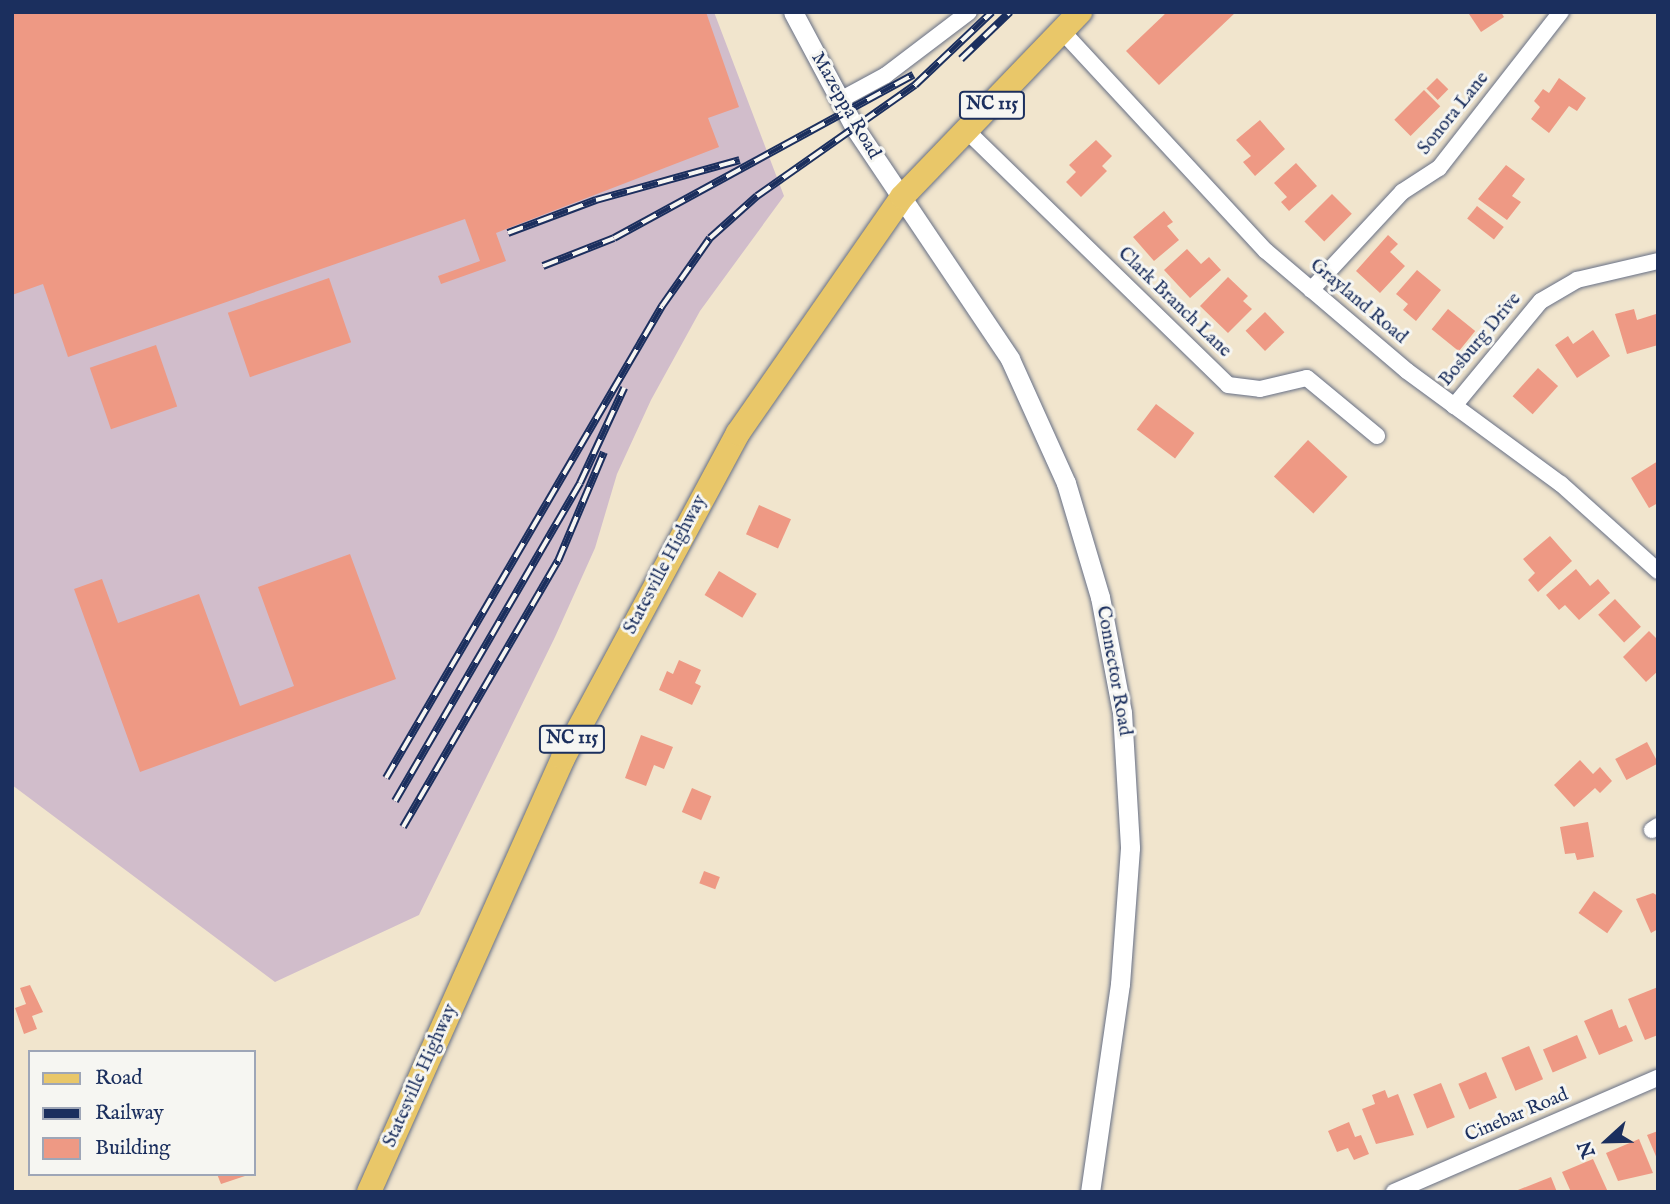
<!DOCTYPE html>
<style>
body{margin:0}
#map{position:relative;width:1670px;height:1204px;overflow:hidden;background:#f1e5cd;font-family:"IM FELL English",serif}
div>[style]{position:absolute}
.industrial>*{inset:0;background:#d1bdcb}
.building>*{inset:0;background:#ee9984;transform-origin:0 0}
.roads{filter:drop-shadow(0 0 2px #666f85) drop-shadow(0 0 2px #666f85)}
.minor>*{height:16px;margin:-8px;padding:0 8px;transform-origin:8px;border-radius:8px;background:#fff}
.tertiary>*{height:19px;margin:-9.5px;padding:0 9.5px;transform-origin:9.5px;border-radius:9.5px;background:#fff}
.primary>*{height:24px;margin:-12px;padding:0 12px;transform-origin:12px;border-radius:12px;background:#e9c769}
.rail>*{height:8px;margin-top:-4px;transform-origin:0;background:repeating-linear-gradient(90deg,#f6f6f2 0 16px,#1b2f5e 0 32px);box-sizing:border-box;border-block:2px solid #1b2f5e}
span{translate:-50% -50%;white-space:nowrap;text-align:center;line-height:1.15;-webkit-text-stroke:6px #f6f6f2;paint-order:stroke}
.shield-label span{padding:2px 5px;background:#f6f6f2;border:2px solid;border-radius:5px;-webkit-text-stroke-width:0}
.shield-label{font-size:18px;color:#1b2f5e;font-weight:700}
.street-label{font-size:19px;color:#1b2f5e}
.frame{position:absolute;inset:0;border:14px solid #1b2f5e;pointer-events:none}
.legend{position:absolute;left:28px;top:1050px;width:228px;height:126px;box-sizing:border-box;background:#f6f6f2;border:2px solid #9ea6b7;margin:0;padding:9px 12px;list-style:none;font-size:21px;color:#1b2f5e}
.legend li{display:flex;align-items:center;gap:14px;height:35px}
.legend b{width:35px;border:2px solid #9ea6b7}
.north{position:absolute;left:1572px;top:1106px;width:70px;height:70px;-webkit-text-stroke:5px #f6f6f2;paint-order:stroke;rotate:248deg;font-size:19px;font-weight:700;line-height:28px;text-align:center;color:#1b2f5e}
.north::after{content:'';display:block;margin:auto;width:24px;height:32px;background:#1b2f5e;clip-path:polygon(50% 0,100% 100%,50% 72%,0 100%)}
</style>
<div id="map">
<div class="industrial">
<i style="clip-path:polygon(12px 12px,714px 12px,784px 196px,700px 311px,651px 400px,617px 474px,595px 548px,555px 637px,419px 915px,275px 982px,12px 785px)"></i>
</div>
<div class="building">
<i style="clip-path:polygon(12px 12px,706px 12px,739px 107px,708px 118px,719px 147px,496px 233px,506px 261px,441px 284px,438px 276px,480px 261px,465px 219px,68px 357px,43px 284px,12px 295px)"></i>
<i style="clip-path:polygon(1167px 12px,1236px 12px,1159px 85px,1126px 51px)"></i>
<i style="clip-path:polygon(1472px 12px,1501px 12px,1504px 17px,1481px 32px,1469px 14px)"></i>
<i style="left:1437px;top:78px;width:16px;height:15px;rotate:45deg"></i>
<i style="clip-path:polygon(1559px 78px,1586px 98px,1577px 111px,1569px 106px,1549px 133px,1531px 119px,1540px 107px,1534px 101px,1543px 89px,1549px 93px)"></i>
<i style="left:1424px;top:90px;width:23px;height:42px;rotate:45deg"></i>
<i style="clip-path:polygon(1260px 120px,1285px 149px,1255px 176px,1243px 162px,1251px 156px,1236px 140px)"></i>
<i style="clip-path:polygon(1096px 140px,1112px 156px,1102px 166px,1107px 171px,1081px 197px,1066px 182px,1076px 172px,1069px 165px)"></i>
<i style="clip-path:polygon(1296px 163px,1317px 186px,1289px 211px,1281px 202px,1287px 197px,1274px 183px)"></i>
<i style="clip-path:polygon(1506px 165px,1525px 179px,1512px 196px,1521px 202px,1507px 220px,1478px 199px)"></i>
<i style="left:1332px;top:194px;width:28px;height:39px;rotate:45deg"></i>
<i style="left:1477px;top:206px;width:34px;height:16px;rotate:38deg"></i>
<i style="clip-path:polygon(1164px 211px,1173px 222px,1167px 226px,1179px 240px,1154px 261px,1133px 237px)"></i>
<i style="clip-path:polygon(1388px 235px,1398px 244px,1390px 252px,1405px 266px,1380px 293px,1356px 271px)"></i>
<i style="clip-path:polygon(1187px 249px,1201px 264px,1209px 257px,1221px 270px,1190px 298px,1164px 270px)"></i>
<i style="clip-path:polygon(1417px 270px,1441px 290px,1416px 321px,1403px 310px,1408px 304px,1396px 294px)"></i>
<i style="clip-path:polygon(1228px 277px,1248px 296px,1243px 301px,1252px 309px,1228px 333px,1200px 306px)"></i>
<i style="left:329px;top:278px;width:68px;height:107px;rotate:71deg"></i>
<i style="left:1448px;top:309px;width:35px;height:26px;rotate:39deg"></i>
<i style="clip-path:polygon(1634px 309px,1637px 320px,1656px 314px,1658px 345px,1627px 354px,1615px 314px)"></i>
<i style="left:1265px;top:312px;width:28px;height:27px;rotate:46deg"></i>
<i style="clip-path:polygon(1593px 330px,1610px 356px,1577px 378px,1555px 345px,1568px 336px,1573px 344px)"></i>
<i style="left:156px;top:345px;width:65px;height:70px;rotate:71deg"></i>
<i style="left:1538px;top:368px;width:27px;height:38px;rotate:42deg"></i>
<i style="left:1156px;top:404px;width:48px;height:32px;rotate:37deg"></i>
<i style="left:1308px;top:440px;width:54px;height:50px;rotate:43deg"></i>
<i style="clip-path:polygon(1658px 461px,1658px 503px,1649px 508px,1631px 478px)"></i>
<i style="left:759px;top:505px;width:35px;height:32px;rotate:24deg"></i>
<i style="clip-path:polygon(1550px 536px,1572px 561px,1538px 592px,1528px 580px,1535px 573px,1523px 559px)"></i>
<i style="clip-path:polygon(350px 554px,396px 679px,140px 772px,74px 589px,102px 579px,118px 623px,199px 594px,240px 706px,294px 686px,258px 587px)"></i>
<i style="clip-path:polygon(1576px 569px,1590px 586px,1598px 579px,1610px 593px,1579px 620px,1565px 605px,1559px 610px,1546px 595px)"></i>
<i style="left:719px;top:571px;width:44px;height:28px;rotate:31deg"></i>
<i style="left:1615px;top:599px;width:38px;height:23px;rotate:47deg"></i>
<i style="clip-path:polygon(1649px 631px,1658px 640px,1658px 671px,1646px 682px,1623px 657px)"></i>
<i style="clip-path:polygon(679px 660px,701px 670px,695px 683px,701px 686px,692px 705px,659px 690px,667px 671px,673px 674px)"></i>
<i style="clip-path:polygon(641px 735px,673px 747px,664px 769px,654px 765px,646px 786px,625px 778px)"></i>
<i style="left:1647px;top:742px;width:24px;height:36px;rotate:62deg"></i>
<i style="clip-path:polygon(1580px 760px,1593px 774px,1600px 767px,1612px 781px,1600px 793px,1595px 788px,1574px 807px,1554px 785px)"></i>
<i style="left:692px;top:788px;width:21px;height:26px;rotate:23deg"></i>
<i style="clip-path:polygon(1588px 822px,1594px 857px,1577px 860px,1575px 853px,1565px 854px,1560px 827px)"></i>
<i style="left:704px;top:871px;width:17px;height:13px;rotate:21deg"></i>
<i style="left:1594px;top:891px;width:35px;height:27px;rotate:35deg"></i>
<i style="clip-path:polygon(1653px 893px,1658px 896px,1658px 929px,1651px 933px,1636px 899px)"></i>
<i style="clip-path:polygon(30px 985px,43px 1012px,32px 1016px,37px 1029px,24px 1034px,15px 1008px,26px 1004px,20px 988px)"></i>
<i style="clip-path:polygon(1658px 987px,1658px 1035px,1645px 1040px,1628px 999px)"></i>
<i style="clip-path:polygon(1612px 1009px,1619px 1028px,1626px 1025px,1633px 1041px,1599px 1055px,1584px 1021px)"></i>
<i style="left:1577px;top:1035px;width:25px;height:37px;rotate:67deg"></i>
<i style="left:1529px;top:1046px;width:36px;height:30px;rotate:67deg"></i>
<i style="left:1486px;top:1072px;width:28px;height:30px;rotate:67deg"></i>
<i style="left:1441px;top:1083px;width:37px;height:30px;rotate:68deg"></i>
<i style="clip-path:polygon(1385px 1090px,1388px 1098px,1398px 1094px,1414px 1135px,1376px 1144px,1362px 1109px,1375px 1104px,1372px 1095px)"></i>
<i style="clip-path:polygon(1349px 1122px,1355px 1137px,1361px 1135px,1369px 1154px,1354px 1160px,1348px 1148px,1337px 1152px,1328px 1131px)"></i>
<i style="clip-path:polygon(1658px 1131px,1658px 1161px,1647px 1135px)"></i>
<i style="clip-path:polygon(1639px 1139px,1653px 1173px,1618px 1181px,1606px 1153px)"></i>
<i style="clip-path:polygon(1593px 1159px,1608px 1192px,1571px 1192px,1562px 1172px)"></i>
<i style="clip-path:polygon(217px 1174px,248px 1174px,248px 1175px,221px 1184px)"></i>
<i style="clip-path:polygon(1551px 1177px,1557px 1192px,1513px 1192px)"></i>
</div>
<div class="roads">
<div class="minor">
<i style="left:1062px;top:31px;width:300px;rotate:47.2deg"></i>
<i style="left:1266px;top:251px;width:185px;rotate:40.4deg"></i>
<i style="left:1407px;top:371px;width:191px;rotate:36.3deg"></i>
<i style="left:1561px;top:484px;width:130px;rotate:41.9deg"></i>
<i style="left:840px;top:100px;width:52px;rotate:-28.5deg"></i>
<i style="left:886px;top:75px;width:104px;rotate:-37.2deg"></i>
<i style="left:967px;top:131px;width:364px;rotate:44.2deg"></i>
<i style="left:1228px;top:385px;width:32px;rotate:7deg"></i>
<i style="left:1260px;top:389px;width:48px;rotate:-13.2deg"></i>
<i style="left:1307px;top:378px;width:91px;rotate:39.6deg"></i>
<i style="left:1311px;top:290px;width:134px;rotate:-47.1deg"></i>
<i style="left:1402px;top:192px;width:44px;rotate:-33deg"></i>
<i style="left:1439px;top:168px;width:198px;rotate:-52deg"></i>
<i style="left:1454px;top:406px;width:136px;rotate:-50.4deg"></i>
<i style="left:1541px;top:301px;width:42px;rotate:-30.3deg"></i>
<i style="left:1577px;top:280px;width:83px;rotate:-13.2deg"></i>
<i style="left:1652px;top:830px;width:7px;rotate:-34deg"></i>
<i style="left:1394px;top:1192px;width:288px;rotate:-23.4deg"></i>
</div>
<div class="tertiary">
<i style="left:793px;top:12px;width:132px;rotate:61.9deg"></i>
<i style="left:855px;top:128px;width:278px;rotate:56.1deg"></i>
<i style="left:1010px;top:359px;width:136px;rotate:65.7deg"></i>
<i style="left:1066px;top:483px;width:119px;rotate:73.4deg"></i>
<i style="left:1100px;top:597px;width:117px;rotate:79.2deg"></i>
<i style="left:1122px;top:712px;width:136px;rotate:86.6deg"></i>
<i style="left:1130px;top:848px;width:136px;rotate:94.2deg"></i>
<i style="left:1120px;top:984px;width:210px;rotate:98.2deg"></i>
</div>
<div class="primary">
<i style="left:369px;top:1192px;width:475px;rotate:-65.9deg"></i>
<i style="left:563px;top:758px;width:369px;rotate:-61.7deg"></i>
<i style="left:738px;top:433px;width:287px;rotate:-55.2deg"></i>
<i style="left:902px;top:197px;width:257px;rotate:-46.1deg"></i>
</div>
</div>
<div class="rail">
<i style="left:961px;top:59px;width:68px;rotate:-43.8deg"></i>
<i style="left:508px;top:233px;width:94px;rotate:-20.6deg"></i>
<i style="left:596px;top:200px;width:149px;rotate:-15.5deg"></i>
<i style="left:543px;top:266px;width:76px;rotate:-21.5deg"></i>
<i style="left:614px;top:238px;width:341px;rotate:-28.6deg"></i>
<i style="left:386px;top:778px;width:547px;rotate:-59.68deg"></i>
<i style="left:662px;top:306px;width:83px;rotate:-54.8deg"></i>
<i style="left:710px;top:238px;width:63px;rotate:-41.8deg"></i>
<i style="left:757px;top:196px;width:193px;rotate:-35.1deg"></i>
<i style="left:915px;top:85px;width:106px;rotate:-43.5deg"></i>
<i style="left:395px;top:801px;width:368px;rotate:-59.8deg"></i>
<i style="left:580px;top:483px;width:105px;rotate:-65.1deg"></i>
<i style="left:403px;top:827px;width:308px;rotate:-59.8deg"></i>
<i style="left:558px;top:561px;width:118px;rotate:-67.1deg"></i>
</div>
<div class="shield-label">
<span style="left:992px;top:105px">NC 115</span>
<span style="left:572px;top:739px">NC 115</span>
</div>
<div class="street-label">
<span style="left:845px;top:106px;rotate:60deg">Mazeppa Road</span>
<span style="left:1454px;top:114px;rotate:-51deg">Sonora Lane</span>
<span style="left:1358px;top:302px;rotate:40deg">Grayland Road</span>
<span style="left:1174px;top:303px;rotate:44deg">Clark Branch Lane</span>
<span style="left:1481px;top:340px;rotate:-50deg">Bosburg Drive</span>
<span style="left:666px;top:565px;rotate:-62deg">Statesville Highway</span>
<span style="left:1113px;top:671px;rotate:80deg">Connector Road</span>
<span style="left:421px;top:1076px;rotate:-66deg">Statesville Highway</span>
<span style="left:1517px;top:1116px;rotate:-23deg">Cinebar Road</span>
</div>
<div class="frame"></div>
<ul class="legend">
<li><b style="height:9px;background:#e9c769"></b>Road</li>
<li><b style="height:9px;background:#1b2f5e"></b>Railway</li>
<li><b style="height:19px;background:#ee9984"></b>Building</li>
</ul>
<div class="north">N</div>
</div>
